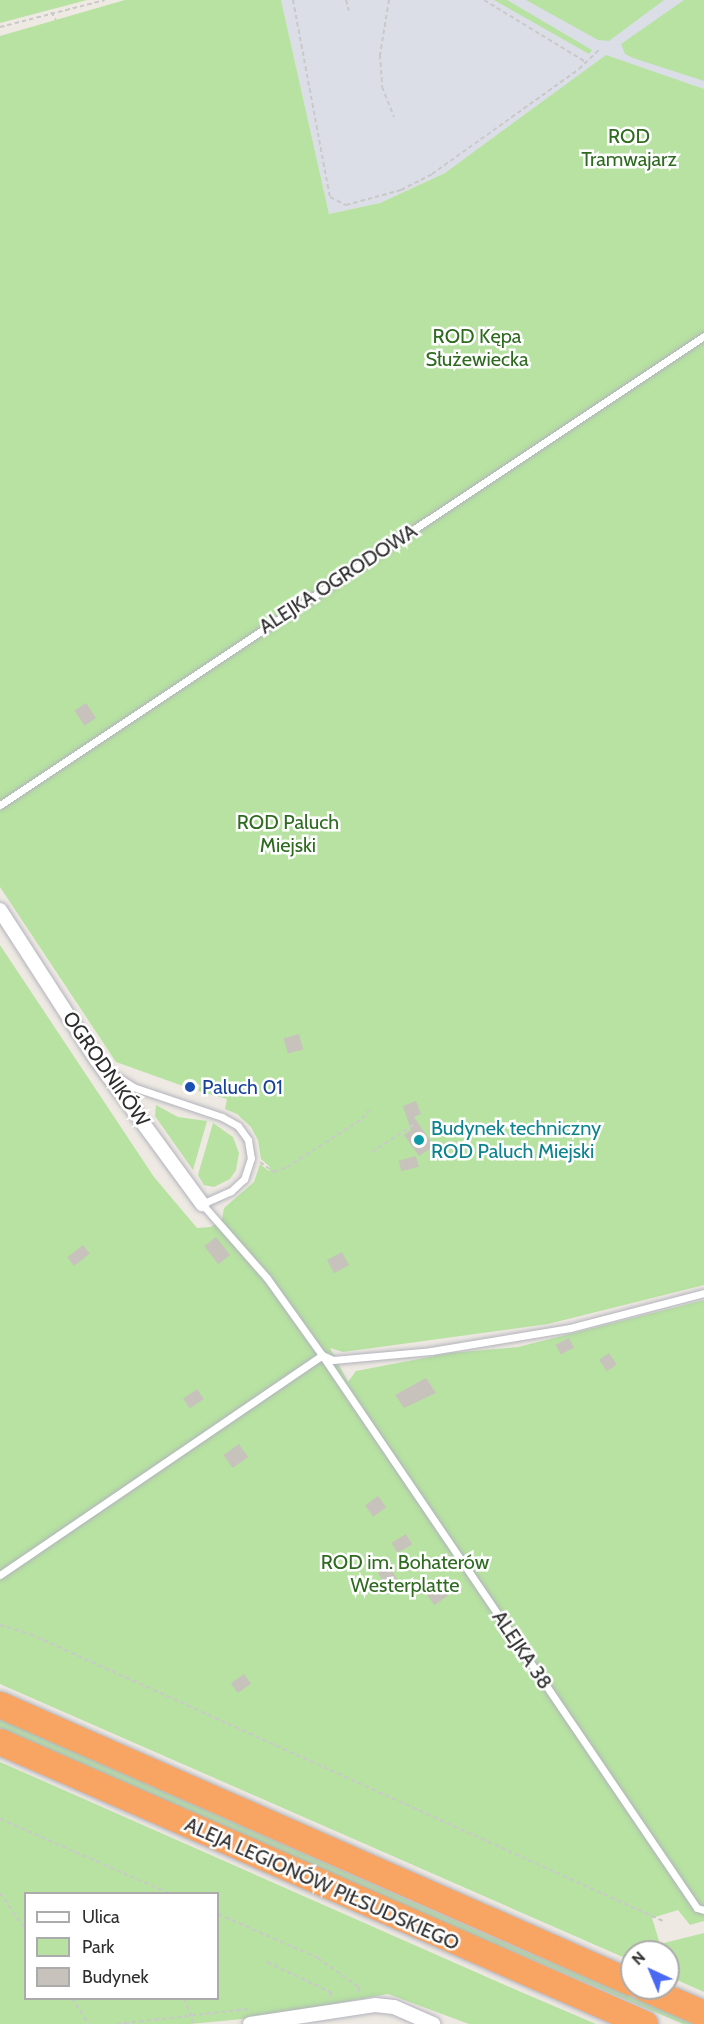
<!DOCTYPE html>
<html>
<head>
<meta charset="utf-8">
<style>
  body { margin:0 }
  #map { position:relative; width:704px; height:2024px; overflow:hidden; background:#eee9e2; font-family:Cabin,sans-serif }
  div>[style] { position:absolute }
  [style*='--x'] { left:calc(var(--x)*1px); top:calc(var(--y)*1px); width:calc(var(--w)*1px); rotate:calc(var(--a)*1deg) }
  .airport>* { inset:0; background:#dcdee7 }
  .green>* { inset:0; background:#b7e2a1 }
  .building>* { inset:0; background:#c7c3bc; transform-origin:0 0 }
  .path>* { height:2px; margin-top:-1px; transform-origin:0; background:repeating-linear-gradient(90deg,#c9c9c9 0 4.5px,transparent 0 7.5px) }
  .roads { filter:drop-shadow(0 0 2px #b2b3bd) drop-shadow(0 0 2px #b2b3bd) }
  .lane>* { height:7px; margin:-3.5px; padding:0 3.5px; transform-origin:3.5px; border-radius:3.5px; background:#fff }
  .street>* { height:14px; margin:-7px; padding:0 7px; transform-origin:7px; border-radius:7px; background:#fff }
  .highway>* { height:26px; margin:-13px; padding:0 13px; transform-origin:13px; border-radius:13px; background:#f8a463 }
  .dots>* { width:16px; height:16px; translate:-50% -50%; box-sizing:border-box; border:3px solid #fff; border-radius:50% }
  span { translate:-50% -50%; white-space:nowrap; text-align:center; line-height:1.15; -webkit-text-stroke:5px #fff; paint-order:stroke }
  .park-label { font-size:20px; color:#2e6a1f }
  .street-label { font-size:20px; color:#2e2e2e }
  .transit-label { font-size:20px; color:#164399 }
  .left { translate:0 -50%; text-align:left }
  .culture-label { font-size:20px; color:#0d838f }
  .legend { position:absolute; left:24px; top:1892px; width:195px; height:108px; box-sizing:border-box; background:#fff; border:2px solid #ababab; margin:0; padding:8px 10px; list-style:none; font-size:18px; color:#2e2e2e }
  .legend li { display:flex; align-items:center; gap:12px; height:30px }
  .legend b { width:30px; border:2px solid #ababab }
  .north { position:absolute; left:620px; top:1940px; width:60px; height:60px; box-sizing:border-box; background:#fff; border:2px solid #ababab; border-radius:50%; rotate:316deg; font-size:16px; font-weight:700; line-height:24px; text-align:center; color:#2e2e2e }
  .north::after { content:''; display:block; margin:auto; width:21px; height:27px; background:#4a69f3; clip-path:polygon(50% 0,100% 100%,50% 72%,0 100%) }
</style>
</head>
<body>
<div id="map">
  <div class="airport">
    <i style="clip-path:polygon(281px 0,704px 0,704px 95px,602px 61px,445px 173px,380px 203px,329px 214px)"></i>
  </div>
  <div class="green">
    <i style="clip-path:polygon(0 0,87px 0,0 23px)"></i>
    <i style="clip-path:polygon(125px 0,281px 0,329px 214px,380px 203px,445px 173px,606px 55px,704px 89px,704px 1285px,548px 1324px,343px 1352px,330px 1348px,348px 1382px,356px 1371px,450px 1353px,518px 1347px,704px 1300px,704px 1921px,690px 1925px,678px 1910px,652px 1918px,660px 1944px,704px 1933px,704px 1992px,668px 1976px,668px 1952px,632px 1952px,632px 1961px,0 1684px,0 945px,154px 1177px,197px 1228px,211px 1227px,222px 1219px,224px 1208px,254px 1182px,260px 1164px,269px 1171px,270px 1167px,261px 1159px,258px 1140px,251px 1127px,237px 1114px,225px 1109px,227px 1099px,198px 1091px,200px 1085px,185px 1080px,183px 1086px,116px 1062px,0 887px,0 36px)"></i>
    <i style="clip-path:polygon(494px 0,507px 0,592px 50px,589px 54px)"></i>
    <i style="clip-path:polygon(526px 0,664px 0,609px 41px,598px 40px)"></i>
    <i style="clip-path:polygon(684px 0,704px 0,704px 81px,633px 58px,625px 54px,621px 44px)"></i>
    <i style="clip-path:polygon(156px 1105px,178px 1117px,207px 1121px,193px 1170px,155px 1116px)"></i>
    <i style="clip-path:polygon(213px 1123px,233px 1137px,239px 1153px,236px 1170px,230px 1179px,214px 1187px,204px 1185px,198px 1175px)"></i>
    <i style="clip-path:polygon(0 1719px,487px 1935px,696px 2024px,683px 2024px,375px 1893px,0 1728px)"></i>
    <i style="clip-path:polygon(evenodd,0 1762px,521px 1992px,596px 2024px,469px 2024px,388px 1994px,263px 2017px,190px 2024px,0 2024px,0 1762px,26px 1894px,218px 1894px,218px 1998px,26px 1998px,26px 1894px)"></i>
  </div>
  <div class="building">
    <i style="left:86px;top:703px;width:18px;height:14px;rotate:56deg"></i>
    <i style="left:299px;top:1034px;width:16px;height:16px;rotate:75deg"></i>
    <i style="clip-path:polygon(416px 1101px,421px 1114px,414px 1117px,434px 1146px,419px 1156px,404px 1135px,411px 1130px,403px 1106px)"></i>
    <i style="left:416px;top:1156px;width:11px;height:18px;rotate:75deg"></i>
    <i style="left:216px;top:1237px;width:23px;height:15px;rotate:52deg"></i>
    <i style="left:83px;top:1245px;width:11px;height:20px;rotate:52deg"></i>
    <i style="left:342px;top:1252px;width:15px;height:17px;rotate:62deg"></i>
    <i style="left:569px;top:1338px;width:11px;height:15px;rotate:63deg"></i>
    <i style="left:609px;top:1353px;width:14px;height:12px;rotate:56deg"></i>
    <i style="clip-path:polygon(426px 1378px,436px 1393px,404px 1408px,395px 1395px)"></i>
    <i style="left:197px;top:1389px;width:12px;height:17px;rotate:55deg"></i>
    <i style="left:239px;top:1444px;width:16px;height:19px;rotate:55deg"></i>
    <i style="left:378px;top:1496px;width:14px;height:16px;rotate:54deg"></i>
    <i style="left:406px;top:1534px;width:12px;height:17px;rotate:59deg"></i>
    <i style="left:389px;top:1566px;width:15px;height:13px;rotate:58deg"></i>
    <i style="left:444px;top:1581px;width:14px;height:22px;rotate:54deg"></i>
    <i style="left:244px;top:1674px;width:12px;height:16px;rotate:55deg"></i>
  </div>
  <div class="path">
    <i style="--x:293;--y:0;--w:200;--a:79.4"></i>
    <i style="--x:330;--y:197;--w:18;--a:27"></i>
    <i style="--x:346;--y:205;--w:57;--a:-15.3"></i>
    <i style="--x:401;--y:190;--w:35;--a:-27"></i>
    <i style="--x:432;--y:174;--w:181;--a:-35.5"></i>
    <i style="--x:579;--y:69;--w:30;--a:-44"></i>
    <i style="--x:346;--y:0;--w:11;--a:75"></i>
    <i style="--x:389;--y:0;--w:56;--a:99.3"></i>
    <i style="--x:380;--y:55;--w:32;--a:86"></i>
    <i style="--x:382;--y:87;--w:32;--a:68"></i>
    <i style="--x:484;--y:0;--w:119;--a:31.3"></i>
    <i style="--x:51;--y:12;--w:9;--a:58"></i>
    <i style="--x:0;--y:27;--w:108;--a:-14.4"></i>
    <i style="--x:372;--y:1152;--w:51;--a:-33.1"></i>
    <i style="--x:260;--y:1162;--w:17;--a:36"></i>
    <i style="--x:274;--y:1172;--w:14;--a:-21"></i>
    <i style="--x:287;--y:1167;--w:89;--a:-32.6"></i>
    <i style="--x:362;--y:1119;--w:11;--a:-52"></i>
    <i style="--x:0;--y:1625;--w:31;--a:17"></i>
    <i style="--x:30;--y:1634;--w:695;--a:24.39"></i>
    <i style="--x:0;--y:1819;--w:187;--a:23.7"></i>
    <i style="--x:0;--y:1893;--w:45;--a:54.9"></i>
    <i style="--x:218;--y:1914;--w:109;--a:23.7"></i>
    <i style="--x:318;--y:1958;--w:50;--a:35.3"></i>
    <i style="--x:359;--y:1987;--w:5;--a:90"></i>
    <i style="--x:267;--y:1962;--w:72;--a:25.5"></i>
    <i style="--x:332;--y:1993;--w:4;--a:124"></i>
    <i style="--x:72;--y:1998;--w:31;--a:57"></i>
    <i style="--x:184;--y:1998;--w:28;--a:69"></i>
    <i style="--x:117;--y:2024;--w:132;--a:-6.5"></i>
  </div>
  <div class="roads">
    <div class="lane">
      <i style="--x:0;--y:805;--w:846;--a:-33.67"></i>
      <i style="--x:111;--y:1073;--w:26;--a:32"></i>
      <i style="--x:133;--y:1087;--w:94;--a:18.6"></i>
      <i style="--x:222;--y:1117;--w:18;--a:29"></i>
      <i style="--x:238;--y:1126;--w:17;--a:54"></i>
      <i style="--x:248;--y:1140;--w:18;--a:81"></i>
      <i style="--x:251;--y:1158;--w:22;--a:108"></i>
      <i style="--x:244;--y:1179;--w:18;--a:137"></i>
      <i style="--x:231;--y:1191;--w:32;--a:156"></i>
      <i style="--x:202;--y:1204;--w:98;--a:48.7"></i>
      <i style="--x:267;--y:1278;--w:95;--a:54.5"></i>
      <i style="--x:322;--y:1355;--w:12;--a:24"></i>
      <i style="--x:333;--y:1360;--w:98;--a:-5.2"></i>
      <i style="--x:431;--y:1351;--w:141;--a:-9.4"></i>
      <i style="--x:570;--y:1328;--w:138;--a:-14.6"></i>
      <i style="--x:0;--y:1575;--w:390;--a:-34.3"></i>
      <i style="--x:322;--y:1355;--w:668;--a:55.86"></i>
      <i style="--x:697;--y:1908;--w:7;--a:16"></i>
    </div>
    <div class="street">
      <i style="--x:0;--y:910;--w:177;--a:57.2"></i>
      <i style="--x:96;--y:1059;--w:180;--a:53.8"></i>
      <i style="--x:250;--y:2024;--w:126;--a:-8.6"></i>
      <i style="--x:375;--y:2005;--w:19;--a:6"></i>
      <i style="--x:394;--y:2007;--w:43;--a:23.6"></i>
    </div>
    <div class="highway">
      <i style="--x:0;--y:1705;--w:690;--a:23.74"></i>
      <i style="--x:0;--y:1742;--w:704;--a:23.62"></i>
      <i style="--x:644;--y:1988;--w:65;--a:23.4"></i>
    </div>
  </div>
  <div class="dots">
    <i style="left:190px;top:1087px;background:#1a4fb4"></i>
    <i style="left:419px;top:1140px;background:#0f9aa8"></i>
  </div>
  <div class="park-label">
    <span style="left:629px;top:148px">ROD<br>Tramwajarz</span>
    <span style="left:477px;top:348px">ROD Kępa<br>Służewiecka</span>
    <span style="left:288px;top:834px">ROD Paluch<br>Miejski</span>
    <span style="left:405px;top:1574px">ROD im. Bohaterów<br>Westerplatte</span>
  </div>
  <div class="street-label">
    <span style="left:338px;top:579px;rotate:-33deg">ALEJKA OGRODOWA</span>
    <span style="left:106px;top:1069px;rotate:55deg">OGRODNIKÓW</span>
    <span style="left:522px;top:1650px;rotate:56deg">ALEJKA 38</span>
    <span style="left:322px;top:1884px;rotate:24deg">ALEJA LEGIONÓW PIŁSUDSKIEGO</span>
  </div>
  <div class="transit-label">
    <span class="left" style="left:202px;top:1087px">Paluch 01</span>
  </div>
  <div class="culture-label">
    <span class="left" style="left:431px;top:1140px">Budynek techniczny<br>ROD Paluch Miejski</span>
  </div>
  <ul class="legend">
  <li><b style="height:8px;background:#fff"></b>Ulica</li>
  <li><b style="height:16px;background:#b7e2a1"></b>Park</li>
  <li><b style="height:16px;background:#c7c3bc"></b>Budynek</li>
  </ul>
  <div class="north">N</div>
</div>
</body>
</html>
